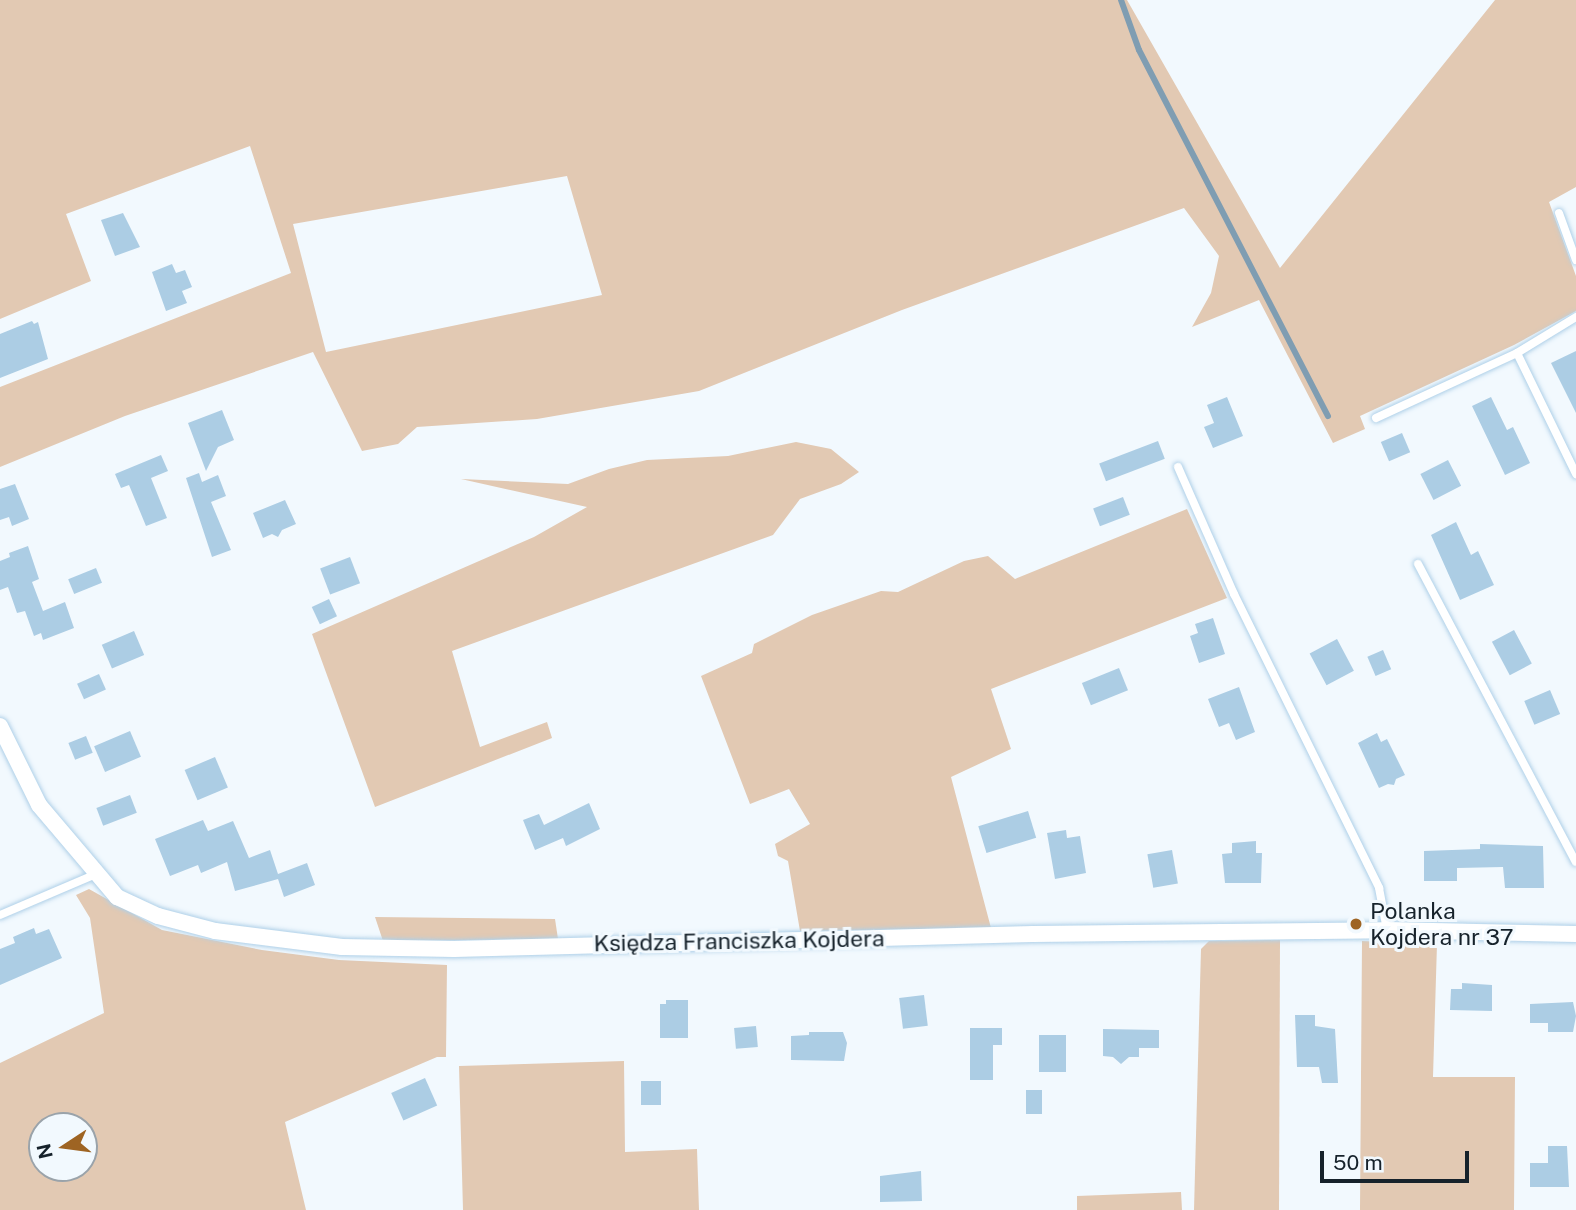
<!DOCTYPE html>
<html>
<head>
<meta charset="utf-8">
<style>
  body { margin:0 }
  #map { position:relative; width:1576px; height:1210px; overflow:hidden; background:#f2f9fe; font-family:"Public Sans",sans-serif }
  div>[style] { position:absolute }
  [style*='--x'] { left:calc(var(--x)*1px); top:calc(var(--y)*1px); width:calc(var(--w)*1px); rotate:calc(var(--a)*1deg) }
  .green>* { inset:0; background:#e2c9b3 }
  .stream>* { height:6px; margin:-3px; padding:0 3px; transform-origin:3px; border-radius:3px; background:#7f9db2 }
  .building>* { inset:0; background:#accde4; transform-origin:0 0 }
  .roads { filter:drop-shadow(0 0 2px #afd0e8) drop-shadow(0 0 2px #afd0e8) }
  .service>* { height:8px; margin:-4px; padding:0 4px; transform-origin:4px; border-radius:4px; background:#fff }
  .minor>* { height:16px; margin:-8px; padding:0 8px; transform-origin:8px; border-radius:8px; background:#fff }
  .dots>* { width:19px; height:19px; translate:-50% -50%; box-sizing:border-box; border:4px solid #f2f9fe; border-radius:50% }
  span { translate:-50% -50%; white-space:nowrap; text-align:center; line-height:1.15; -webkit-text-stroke:6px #f2f9fe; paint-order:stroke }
  .poi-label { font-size:23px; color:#16222b }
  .left { translate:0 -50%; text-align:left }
  .street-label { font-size:23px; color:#16222b }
  .north { position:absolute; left:28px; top:1112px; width:70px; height:70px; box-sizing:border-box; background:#f2f9fe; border:2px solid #9aa3aa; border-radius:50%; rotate:257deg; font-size:19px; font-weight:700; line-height:28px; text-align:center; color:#16222b }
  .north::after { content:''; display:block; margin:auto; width:24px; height:32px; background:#9e6423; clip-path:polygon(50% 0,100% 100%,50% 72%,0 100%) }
  .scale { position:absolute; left:1320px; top:1151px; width:149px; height:32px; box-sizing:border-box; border:4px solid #16222b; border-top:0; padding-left:9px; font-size:21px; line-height:24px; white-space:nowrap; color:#16222b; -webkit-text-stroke:5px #f2f9fe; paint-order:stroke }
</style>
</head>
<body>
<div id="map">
  <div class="green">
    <i style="clip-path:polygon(evenodd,0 0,1127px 0,1280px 268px,1495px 0,1576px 0,1576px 187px,1549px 202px,1576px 276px,1576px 311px,1514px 345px,1360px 416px,1365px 429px,1333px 443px,1259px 300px,1192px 327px,1211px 293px,1219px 256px,1184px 208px,902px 310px,699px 391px,537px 419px,417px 427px,398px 444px,362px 451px,313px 352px,125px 416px,0 467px,0 387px,291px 273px,250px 146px,66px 214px,91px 281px,0 319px,0 0,567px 176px,602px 295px,326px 352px,293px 224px,567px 176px)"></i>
    <i style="clip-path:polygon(796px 442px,831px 449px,859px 472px,841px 484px,800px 499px,773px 535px,452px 651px,480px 747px,547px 722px,552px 738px,375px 807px,312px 634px,534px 537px,587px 507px,461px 479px,568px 484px,609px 469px,647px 460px,728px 456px)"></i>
    <i style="clip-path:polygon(1187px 509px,1227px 598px,991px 689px,1011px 749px,951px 777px,991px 928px,800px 931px,788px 861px,778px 856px,775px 844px,810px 824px,789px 789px,750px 804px,701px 676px,752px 653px,754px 644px,812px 615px,881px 591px,898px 592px,964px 561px,988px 556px,1015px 579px)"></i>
    <i style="clip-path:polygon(evenodd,89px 889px,162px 930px,262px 950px,339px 960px,447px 965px,446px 1057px,437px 1057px,285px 1122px,306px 1210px,0 1210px,0 1063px,104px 1013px,90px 918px,76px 895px,89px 889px,42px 1126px,84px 1126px,84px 1168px,42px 1168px,42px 1126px)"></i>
    <i style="clip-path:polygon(375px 917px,555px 919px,558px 939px,383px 941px)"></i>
    <i style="clip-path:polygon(1280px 940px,1279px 1210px,1194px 1210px,1201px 949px,1209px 941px)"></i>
    <i style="clip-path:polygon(1362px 941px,1437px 944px,1433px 1077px,1515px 1077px,1514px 1210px,1360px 1210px)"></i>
    <i style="clip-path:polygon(624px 1061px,625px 1152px,697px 1149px,699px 1210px,463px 1210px,459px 1066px)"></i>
    <i style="clip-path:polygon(1181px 1192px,1182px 1210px,1077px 1210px,1077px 1196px)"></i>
  </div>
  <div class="stream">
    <i style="--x:1121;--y:0;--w:53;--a:70.2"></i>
    <i style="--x:1139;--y:50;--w:412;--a:62.7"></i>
  </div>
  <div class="building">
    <i style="clip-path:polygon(123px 213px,140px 247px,115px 256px,101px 220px)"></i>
    <i style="clip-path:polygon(172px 264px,176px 273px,185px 270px,192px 287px,182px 291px,187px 303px,166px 311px,152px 272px)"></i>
    <i style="clip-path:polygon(32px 321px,34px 324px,38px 322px,48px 359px,0 378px,0 334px)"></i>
    <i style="clip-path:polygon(1576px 351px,1576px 413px,1551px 363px)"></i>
    <i style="clip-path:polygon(1227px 397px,1243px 436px,1213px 448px,1204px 427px,1214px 423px,1207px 405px)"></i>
    <i style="clip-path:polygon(1491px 397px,1507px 430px,1513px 427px,1530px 463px,1505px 475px,1472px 406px)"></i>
    <i style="clip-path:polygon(222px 410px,234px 440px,218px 447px,206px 471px,188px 423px)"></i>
    <i style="left:1402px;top:433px;width:21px;height:23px;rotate:67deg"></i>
    <i style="left:1158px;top:441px;width:19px;height:63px;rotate:69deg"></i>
    <i style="clip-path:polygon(161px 455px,168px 471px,151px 478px,167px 518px,146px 526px,129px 485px,121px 488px,115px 474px)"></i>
    <i style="left:1448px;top:460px;width:29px;height:31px;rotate:63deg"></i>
    <i style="clip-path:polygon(199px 473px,202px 482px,218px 475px,226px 496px,211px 502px,231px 550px,212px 557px,186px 478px)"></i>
    <i style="clip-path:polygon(15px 484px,29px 519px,12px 526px,9px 517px,0 520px,0 489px)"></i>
    <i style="left:1123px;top:497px;width:19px;height:32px;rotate:69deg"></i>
    <i style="clip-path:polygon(285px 500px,296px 524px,282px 530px,278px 537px,272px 534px,263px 538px,253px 513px)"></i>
    <i style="clip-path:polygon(1456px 522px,1471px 555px,1478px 551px,1494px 585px,1460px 600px,1431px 535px)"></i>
    <i style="clip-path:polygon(28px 546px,39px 579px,32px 582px,43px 611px,65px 602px,74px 628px,43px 640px,41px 633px,34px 636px,25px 611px,17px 613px,8px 587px,0 590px,0 561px,10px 557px,9px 553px)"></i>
    <i style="left:350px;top:557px;width:28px;height:32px;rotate:69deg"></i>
    <i style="left:96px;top:568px;width:16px;height:30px;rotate:68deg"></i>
    <i style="left:329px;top:599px;width:19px;height:19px;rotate:65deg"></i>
    <i style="clip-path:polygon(1213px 618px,1225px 654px,1199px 663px,1190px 636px,1198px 633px,1195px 624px)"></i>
    <i style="left:1514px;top:630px;width:38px;height:25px;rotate:62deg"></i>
    <i style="left:134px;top:631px;width:26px;height:35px;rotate:67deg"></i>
    <i style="left:1337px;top:639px;width:36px;height:31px;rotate:62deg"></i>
    <i style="left:1383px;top:650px;width:21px;height:17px;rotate:67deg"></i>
    <i style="left:1119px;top:668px;width:24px;height:40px;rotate:68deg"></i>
    <i style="left:99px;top:674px;width:17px;height:24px;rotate:66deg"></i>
    <i style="clip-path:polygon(1239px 687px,1255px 732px,1236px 740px,1229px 723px,1219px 727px,1208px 699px)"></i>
    <i style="left:1550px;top:690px;width:26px;height:28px;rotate:67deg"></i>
    <i style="left:130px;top:731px;width:28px;height:39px;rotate:67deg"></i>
    <i style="clip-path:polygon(1377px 733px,1381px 742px,1387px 739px,1405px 775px,1396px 779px,1394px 785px,1388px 784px,1379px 788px,1358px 743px)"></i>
    <i style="left:86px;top:736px;width:18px;height:19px;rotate:68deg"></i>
    <i style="left:215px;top:757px;width:33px;height:33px;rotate:67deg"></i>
    <i style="left:130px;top:795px;width:19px;height:36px;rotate:69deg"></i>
    <i style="clip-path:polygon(589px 803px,600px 829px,566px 846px,563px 838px,535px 850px,523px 820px,539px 814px,544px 825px)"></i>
    <i style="left:1028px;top:811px;width:28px;height:52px;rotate:73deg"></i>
    <i style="clip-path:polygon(203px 820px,208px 831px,233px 821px,249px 858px,270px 850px,278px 874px,307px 863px,315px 885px,284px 897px,278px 879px,235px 891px,227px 862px,201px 873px,198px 865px,170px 876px,155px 839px)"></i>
    <i style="clip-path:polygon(1066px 830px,1067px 838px,1080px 836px,1086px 873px,1055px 879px,1047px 833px)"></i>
    <i style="clip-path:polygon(1256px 841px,1256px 853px,1262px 853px,1261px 883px,1225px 883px,1222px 854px,1232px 853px,1232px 843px)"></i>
    <i style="clip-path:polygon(1480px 844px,1543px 846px,1544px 888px,1505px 888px,1503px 867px,1457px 868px,1457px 881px,1424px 881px,1424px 851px,1480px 849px)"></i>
    <i style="left:1172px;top:850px;width:34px;height:25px;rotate:80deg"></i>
    <i style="clip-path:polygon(34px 928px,36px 934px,49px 929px,62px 958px,0 985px,0 949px,15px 943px,13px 937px)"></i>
    <i style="clip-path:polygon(1462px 983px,1492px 985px,1492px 1011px,1450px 1010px,1451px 989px,1462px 989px)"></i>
    <i style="left:924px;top:995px;width:31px;height:25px;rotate:83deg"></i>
    <i style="clip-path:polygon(666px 1000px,688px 1000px,688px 1038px,660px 1038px,660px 1004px,666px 1004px)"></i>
    <i style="clip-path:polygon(1573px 1002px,1576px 1016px,1573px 1032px,1548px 1032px,1548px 1023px,1530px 1023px,1530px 1004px)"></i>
    <i style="clip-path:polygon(1295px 1015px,1315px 1015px,1315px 1026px,1335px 1029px,1338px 1083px,1322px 1083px,1319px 1067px,1297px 1067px)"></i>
    <i style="left:756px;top:1026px;width:21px;height:22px;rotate:85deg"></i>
    <i style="clip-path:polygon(970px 1028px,1002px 1028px,1002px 1045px,993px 1045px,993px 1080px,970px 1080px)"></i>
    <i style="clip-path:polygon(1103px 1029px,1159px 1030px,1159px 1048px,1139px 1048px,1139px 1057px,1129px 1057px,1121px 1064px,1113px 1057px,1103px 1056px)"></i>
    <i style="clip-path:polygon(809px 1032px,843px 1032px,847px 1043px,844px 1061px,791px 1060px,791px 1036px,809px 1035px)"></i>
    <i style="left:1039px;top:1035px;width:27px;height:37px"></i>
    <i style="left:425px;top:1078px;width:30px;height:37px;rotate:66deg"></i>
    <i style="left:641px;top:1081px;width:20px;height:24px"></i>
    <i style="left:1026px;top:1090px;width:16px;height:24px"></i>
    <i style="clip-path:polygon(1548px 1146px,1567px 1146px,1569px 1187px,1530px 1187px,1530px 1163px,1548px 1163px)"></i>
    <i style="clip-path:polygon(921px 1171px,922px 1201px,880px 1202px,880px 1176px)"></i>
  </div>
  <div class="roads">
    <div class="service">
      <i style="--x:1559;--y:213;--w:50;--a:70.1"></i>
      <i style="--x:1517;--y:353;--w:135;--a:64"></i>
      <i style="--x:1376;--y:418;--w:155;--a:-24.7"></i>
      <i style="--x:1517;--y:353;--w:69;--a:-31.4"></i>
      <i style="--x:1178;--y:467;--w:139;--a:66.2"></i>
      <i style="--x:1234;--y:594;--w:328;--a:63.7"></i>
      <i style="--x:1379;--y:888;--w:43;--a:79.2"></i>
      <i style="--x:1418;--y:564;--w:337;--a:62.1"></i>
      <i style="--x:0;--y:915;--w:104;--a:-23.1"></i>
    </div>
    <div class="minor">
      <i style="--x:0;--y:726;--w:88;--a:63.7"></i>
      <i style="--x:39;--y:805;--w:121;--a:49.7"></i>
      <i style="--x:117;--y:897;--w:45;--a:24.9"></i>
      <i style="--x:158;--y:916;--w:59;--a:14.7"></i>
      <i style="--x:215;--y:931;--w:128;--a:7.2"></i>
      <i style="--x:342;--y:947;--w:112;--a:1"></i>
      <i style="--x:454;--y:949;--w:579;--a:-1.48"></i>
      <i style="--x:1033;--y:934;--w:354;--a:-0.6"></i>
      <i style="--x:1387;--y:930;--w:189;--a:1.2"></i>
    </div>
  </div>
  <div class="dots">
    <i style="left:1356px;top:924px;background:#9e6423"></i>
  </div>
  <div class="poi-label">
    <span class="left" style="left:1370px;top:924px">Polanka<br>Kojdera nr 37</span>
  </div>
  <div class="street-label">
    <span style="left:739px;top:941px;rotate:-1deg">Księdza Franciszka Kojdera</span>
  </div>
  <div class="north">N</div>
  <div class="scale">50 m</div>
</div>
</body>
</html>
